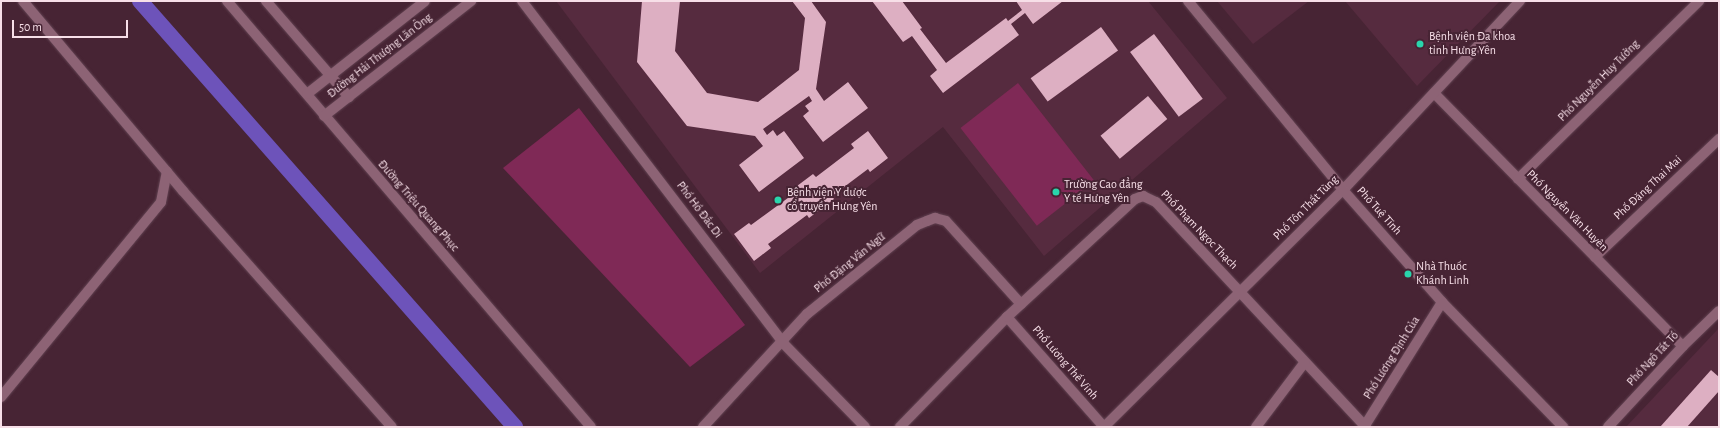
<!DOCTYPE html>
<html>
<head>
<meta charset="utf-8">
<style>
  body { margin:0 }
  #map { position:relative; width:1720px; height:428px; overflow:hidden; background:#472434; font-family:"Alegreya Sans",sans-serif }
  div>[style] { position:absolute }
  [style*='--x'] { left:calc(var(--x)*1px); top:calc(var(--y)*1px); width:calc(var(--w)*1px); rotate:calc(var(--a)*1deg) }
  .built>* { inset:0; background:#562b3f }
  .green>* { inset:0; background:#7f2956; transform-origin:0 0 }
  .canal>* { height:16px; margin:-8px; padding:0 8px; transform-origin:8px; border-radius:8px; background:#6d53ba }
  .building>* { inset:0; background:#ddafc2; transform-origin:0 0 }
  .roads { filter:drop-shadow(0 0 1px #614251) drop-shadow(0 0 1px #614251) }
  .street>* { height:10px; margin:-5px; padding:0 5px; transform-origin:5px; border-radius:5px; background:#8d6375 }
  .secondary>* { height:10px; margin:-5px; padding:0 5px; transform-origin:5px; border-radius:5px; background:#8d6375 }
  .dots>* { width:11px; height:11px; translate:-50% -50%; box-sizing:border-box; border:2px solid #472434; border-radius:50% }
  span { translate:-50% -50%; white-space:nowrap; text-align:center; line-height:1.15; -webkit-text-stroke:4px #472434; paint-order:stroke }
  .poi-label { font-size:12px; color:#f7dfe8 }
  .left { translate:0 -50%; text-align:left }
  .street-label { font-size:12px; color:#f7dfe8 }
  .frame { position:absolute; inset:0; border:2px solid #f7dfe8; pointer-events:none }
  .scale { position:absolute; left:12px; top:20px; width:116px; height:18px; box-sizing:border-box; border:2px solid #f7dfe8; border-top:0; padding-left:5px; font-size:12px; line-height:14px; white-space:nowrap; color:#f7dfe8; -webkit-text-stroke:3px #472434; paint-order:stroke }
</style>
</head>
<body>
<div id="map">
  <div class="built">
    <i style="clip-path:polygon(556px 1px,1148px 1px,1227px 98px,1044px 256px,943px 127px,760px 273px)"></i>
    <i style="clip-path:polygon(1217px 1px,1309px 1px,1253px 44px)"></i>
    <i style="clip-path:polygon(1345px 1px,1500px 1px,1417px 86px)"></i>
    <i style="clip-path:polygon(1719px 328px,1719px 427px,1626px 427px)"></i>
  </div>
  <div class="green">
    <i style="left:1018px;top:83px;width:124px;height:73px;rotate:52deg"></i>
    <i style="clip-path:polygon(579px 108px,745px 325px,690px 367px,503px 168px)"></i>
  </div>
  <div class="canal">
    <i style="--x:140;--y:1;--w:568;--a:48.64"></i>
  </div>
  <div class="building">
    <i style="clip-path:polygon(642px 1px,680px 1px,675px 51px,707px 93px,758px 102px,799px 70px,805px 18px,792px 1px,811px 1px,826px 22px,816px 89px,824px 101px,848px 82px,868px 108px,823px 142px,803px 116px,809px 111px,805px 106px,812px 101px,809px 96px,763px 129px,767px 135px,773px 130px,777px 136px,784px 131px,804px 158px,759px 192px,739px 165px,763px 146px,755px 136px,687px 126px,637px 62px)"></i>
    <i style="clip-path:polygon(872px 1px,902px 1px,922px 28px,920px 29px,946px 63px,1006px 18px,1008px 21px,1022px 10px,1016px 1px,1063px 1px,1033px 24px,1025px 13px,1011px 24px,1019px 35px,943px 93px,930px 76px,937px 70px,912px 36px,903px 42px)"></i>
    <i style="left:1101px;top:27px;width:29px;height:87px;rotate:54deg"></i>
    <i style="left:1154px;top:34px;width:81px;height:30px;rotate:53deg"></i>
    <i style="left:1148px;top:96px;width:30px;height:62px;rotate:50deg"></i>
    <i style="clip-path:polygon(868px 131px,888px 158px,870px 172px,868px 169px,832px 196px,834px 199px,809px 218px,807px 215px,768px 244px,771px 248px,754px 261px,734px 234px,749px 223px,751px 225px,792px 195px,789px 192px,813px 174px,816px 177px,854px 148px,851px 144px)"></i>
    <i style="clip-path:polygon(1711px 370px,1719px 377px,1719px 391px,1687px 427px,1660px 427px)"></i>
  </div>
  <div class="roads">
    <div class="street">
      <i style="--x:23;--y:1;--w:248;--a:49.9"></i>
      <i style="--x:183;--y:191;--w:315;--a:48.5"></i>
      <i style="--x:522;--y:1;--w:432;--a:52.6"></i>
      <i style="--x:784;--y:344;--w:116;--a:45.7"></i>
      <i style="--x:1434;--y:93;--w:355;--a:45.5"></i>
      <i style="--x:1518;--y:179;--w:254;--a:-44.5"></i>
      <i style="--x:1595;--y:257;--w:171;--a:-43.6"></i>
      <i style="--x:1007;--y:317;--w:147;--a:48.6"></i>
      <i style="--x:1;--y:397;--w:252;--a:-50.6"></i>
      <i style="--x:161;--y:202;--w:31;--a:-79"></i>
      <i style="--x:703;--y:427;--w:154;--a:-47.4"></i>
      <i style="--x:807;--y:314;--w:141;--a:-39"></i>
      <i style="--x:917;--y:225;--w:11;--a:-22"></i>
      <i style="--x:927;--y:221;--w:9;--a:-21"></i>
      <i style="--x:935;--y:218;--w:11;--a:15"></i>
      <i style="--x:946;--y:221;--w:112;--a:47.9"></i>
      <i style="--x:900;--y:427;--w:153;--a:-45.8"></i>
      <i style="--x:1007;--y:317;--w:174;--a:-42.7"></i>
      <i style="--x:1135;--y:199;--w:9;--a:-21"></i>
      <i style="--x:1143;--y:196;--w:14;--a:25"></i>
      <i style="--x:1156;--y:202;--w:308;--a:47"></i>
      <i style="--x:1104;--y:427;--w:337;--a:-44.8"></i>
      <i style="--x:1343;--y:190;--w:259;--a:-46.9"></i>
      <i style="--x:1256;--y:427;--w:81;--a:-53"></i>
      <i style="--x:1364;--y:427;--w:147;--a:-58"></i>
      <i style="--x:1608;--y:427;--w:110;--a:-47.2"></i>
      <i style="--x:1683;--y:346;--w:50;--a:-44.2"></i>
    </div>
    <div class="secondary">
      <i style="--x:227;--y:1;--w:560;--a:49.49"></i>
      <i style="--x:266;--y:1;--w:127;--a:49.2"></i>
      <i style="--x:1188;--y:1;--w:244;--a:50.6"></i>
      <i style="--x:1343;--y:190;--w:149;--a:48.5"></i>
      <i style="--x:1442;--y:302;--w:174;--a:45.9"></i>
      <i style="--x:307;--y:94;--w:150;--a:-38.2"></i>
      <i style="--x:324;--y:116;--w:187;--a:-38"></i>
    </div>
  </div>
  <div class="dots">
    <i style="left:1420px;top:44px;background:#29d5ac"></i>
    <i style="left:1056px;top:192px;background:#29d5ac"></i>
    <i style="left:778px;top:200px;background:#29d5ac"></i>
    <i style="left:1408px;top:274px;background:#29d5ac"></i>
  </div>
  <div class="poi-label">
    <span class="left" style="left:1429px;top:44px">Bệnh viện Đa khoa<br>tỉnh Hưng Yên</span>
    <span class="left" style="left:1064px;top:192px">Trường Cao đẳng<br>Y tế Hưng Yên</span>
    <span class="left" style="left:787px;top:200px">Bệnh viện Y dược<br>cổ truyền Hưng Yên</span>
    <span class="left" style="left:1416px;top:274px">Nhà Thuốc<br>Khánh Linh</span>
  </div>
  <div class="street-label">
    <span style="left:380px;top:56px;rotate:-38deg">Đường Hải Thượng Lãn Ông</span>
    <span style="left:1599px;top:81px;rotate:-45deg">Phố Nguyễn Huy Tưởng</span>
    <span style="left:1648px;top:188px;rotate:-43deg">Phố Đặng Thai Mai</span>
    <span style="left:418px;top:206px;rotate:49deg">Đường Triệu Quang Phục</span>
    <span style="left:1306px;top:208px;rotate:-45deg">Phố Tôn Thất Tùng</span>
    <span style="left:699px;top:210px;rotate:53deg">Phố Hồ Đắc Di</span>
    <span style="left:1379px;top:211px;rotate:48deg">Phố Tuệ Tĩnh</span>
    <span style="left:1567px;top:211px;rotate:45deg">Phố Nguyễn Văn Huyên</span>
    <span style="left:1199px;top:230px;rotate:46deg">Phố Phạm Ngọc Thạch</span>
    <span style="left:850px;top:263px;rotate:-39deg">Phố Đặng Văn Ngữ</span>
    <span style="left:1392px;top:358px;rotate:-58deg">Phố Lương Định Của</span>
    <span style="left:1653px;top:359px;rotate:-47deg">Phố Ngô Tất Tố</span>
    <span style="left:1065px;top:363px;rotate:49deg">Phố Lương Thế Vinh</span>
  </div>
  <div class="frame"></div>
  <div class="scale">50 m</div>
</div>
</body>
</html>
